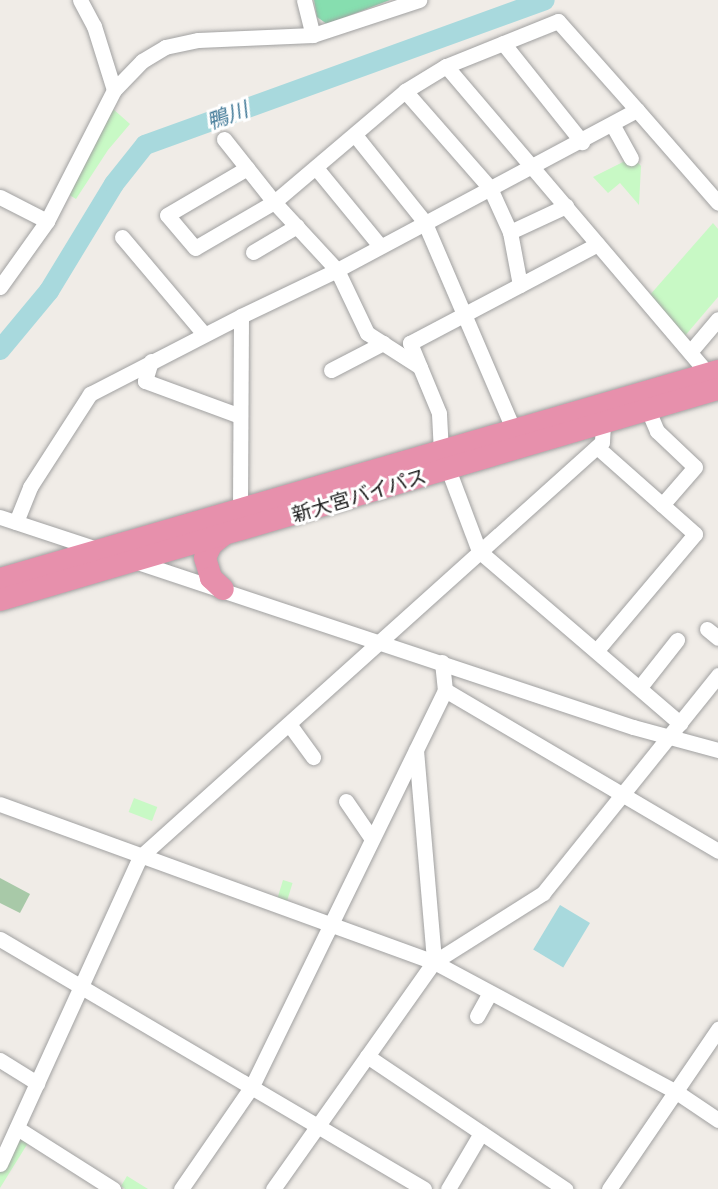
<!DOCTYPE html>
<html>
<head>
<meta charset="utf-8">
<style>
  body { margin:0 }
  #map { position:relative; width:718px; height:1189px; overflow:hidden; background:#f0ece7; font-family:"Asap Condensed","Noto Sans JP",sans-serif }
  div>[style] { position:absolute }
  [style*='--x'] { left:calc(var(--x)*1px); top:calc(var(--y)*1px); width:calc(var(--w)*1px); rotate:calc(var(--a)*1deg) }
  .cemetery>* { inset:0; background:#a8c9a8 }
  .park>* { inset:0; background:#c8f9c5; transform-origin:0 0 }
  .pitch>* { inset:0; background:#86deaf }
  .water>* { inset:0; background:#a8d9dd; transform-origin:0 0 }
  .river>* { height:20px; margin:-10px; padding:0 10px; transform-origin:10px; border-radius:10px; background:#a8d9dd }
  .roads { filter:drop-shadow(0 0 2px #a1a1a1) drop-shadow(0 0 2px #a1a1a1) }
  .minor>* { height:15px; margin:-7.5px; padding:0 7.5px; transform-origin:7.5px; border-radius:7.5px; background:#fff }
  .highway>* { height:22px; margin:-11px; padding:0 11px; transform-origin:11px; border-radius:11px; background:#e790ac }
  span { translate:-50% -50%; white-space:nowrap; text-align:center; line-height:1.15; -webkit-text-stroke:6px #fff; paint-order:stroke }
  .street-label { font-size:20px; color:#202020 }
  .water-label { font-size:21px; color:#437a98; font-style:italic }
</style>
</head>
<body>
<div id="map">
  <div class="cemetery">
    <i style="clip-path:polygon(0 878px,30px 894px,20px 913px,0 903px)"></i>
  </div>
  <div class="park">
    <i style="clip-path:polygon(112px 108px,130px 124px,108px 150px,76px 199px,66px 193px)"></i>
    <i style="clip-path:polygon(633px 157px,641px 166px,639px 205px,620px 183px,608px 193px,593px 177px)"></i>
    <i style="clip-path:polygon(713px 223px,718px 229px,718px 297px,684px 337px,649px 296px)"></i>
    <i style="left:134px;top:798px;width:25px;height:15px;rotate:21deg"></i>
    <i style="left:283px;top:880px;width:10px;height:20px;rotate:17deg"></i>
    <i style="clip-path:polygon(21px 1139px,28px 1143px,0 1188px,0 1171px,14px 1141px)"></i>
    <i style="clip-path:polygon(127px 1176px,148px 1189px,125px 1189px,121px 1186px)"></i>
  </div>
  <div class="pitch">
    <i style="clip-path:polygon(314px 0,390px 0,327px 24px,317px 17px)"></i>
  </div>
  <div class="water">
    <i style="left:560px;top:905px;width:35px;height:52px;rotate:31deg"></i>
  </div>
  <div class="river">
    <i style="--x:0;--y:350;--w:77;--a:-50.3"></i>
    <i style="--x:49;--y:291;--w:125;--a:-58.7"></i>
    <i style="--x:114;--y:184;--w:50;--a:-51.5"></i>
    <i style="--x:145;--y:145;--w:425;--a:-19.9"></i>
  </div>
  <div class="roads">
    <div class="minor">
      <i style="--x:80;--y:0;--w:30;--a:62"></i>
      <i style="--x:94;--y:26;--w:67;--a:72.6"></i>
      <i style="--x:304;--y:0;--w:36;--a:76"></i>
      <i style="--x:503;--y:43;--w:127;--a:51.4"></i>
      <i style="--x:446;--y:66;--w:404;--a:49.6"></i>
      <i style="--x:405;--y:91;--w:129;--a:48.8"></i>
      <i style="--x:490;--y:188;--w:48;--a:65.6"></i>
      <i style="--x:510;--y:232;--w:54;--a:79.3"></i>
      <i style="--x:637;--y:110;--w:123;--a:48.9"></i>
      <i style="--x:612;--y:124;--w:39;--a:61"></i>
      <i style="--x:355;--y:135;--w:110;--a:51.3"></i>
      <i style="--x:424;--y:221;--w:228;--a:66.8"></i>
      <i style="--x:224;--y:139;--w:80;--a:51.6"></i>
      <i style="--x:274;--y:202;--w:93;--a:47.2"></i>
      <i style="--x:337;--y:270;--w:70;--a:64.5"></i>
      <i style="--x:367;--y:333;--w:63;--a:32.7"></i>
      <i style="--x:317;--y:169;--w:99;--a:50.7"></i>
      <i style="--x:0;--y:197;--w:53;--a:27.1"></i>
      <i style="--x:510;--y:232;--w:62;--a:-24.9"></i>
      <i style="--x:122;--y:237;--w:127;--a:49.8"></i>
      <i style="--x:253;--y:252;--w:51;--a:-30.6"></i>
      <i style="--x:0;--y:287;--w:81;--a:-54.5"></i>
      <i style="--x:47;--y:221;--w:147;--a:-62.9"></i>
      <i style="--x:114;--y:90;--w:40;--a:-46"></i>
      <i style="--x:142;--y:61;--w:27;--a:-31"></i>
      <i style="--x:165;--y:47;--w:34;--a:-12"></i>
      <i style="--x:198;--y:40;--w:115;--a:-2.5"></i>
      <i style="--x:313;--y:35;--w:112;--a:-18.3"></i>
      <i style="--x:241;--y:316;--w:106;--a:-25.6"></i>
      <i style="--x:337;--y:270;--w:340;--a:-28.1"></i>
      <i style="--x:637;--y:110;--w:119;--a:-131.6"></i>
      <i style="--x:558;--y:21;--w:121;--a:158.1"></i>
      <i style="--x:446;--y:66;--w:48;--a:148.6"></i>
      <i style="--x:405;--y:91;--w:172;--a:139.7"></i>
      <i style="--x:274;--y:202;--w:91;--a:149.8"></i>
      <i style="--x:195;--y:248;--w:43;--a:-130.3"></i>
      <i style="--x:167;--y:215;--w:93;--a:-30.4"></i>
      <i style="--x:690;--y:352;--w:43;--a:-49.7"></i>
      <i style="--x:151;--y:361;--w:21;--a:107"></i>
      <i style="--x:145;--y:381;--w:101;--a:20.2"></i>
      <i style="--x:331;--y:370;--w:59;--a:-27.4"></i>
      <i style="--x:648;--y:410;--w:23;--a:67"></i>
      <i style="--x:657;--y:431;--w:52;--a:43.5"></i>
      <i style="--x:695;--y:467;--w:50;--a:131"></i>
      <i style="--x:597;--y:447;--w:131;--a:41.6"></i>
      <i style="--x:695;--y:534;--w:152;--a:130.2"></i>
      <i style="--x:441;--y:452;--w:39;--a:-93"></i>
      <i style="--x:439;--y:413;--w:76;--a:-112.5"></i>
      <i style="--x:410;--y:343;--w:212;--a:-27.8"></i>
      <i style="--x:448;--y:469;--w:88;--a:69.3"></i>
      <i style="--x:479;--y:551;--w:265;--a:40.6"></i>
      <i style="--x:0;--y:517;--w:105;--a:18.3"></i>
      <i style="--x:16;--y:522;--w:38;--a:-68"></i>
      <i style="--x:30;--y:487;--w:111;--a:-57.2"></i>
      <i style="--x:90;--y:394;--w:170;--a:-27.3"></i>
      <i style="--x:241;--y:316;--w:193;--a:90.3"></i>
      <i style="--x:137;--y:562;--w:523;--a:18.4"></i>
      <i style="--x:633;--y:727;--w:88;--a:15.1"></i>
      <i style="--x:707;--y:629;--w:14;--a:39"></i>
      <i style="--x:442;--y:662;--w:28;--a:84"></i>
      <i style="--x:445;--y:690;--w:317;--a:30.5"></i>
      <i style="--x:640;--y:687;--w:60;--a:-51.8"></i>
      <i style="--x:289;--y:724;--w:41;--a:54"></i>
      <i style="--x:416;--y:750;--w:213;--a:85.1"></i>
      <i style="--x:346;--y:801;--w:46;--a:55.6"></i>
      <i style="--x:0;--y:804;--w:462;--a:20"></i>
      <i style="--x:434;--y:962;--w:273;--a:28.2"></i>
      <i style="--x:675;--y:1091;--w:52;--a:34"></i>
      <i style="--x:0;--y:939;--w:492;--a:30.5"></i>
      <i style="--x:477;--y:1016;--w:26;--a:-61"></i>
      <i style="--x:367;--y:1056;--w:239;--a:33.9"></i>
      <i style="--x:0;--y:1060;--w:44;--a:31.9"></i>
      <i style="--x:17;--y:1128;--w:114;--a:32.4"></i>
      <i style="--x:0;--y:1164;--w:337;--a:-65.5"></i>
      <i style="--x:140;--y:857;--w:621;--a:-41.93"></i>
      <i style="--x:602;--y:442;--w:18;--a:-87"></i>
      <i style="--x:181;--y:1189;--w:125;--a:-55.4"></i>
      <i style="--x:252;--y:1086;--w:441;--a:-64"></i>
      <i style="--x:273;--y:1189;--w:278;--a:-54.7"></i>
      <i style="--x:434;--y:962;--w:129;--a:-32.3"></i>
      <i style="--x:543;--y:893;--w:280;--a:-51.2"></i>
      <i style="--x:448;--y:1189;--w:65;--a:-59.5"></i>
      <i style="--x:609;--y:1189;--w:194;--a:-55.7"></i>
    </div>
    <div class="highway">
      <i style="--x:222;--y:536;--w:14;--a:141"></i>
      <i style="--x:211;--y:545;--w:14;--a:115"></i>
      <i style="--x:205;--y:558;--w:21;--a:73"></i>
      <i style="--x:211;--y:578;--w:16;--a:43"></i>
      <i style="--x:0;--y:579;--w:748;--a:-16.16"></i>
      <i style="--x:0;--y:600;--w:748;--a:-16.38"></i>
    </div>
  </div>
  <div class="street-label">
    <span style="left:359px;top:495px;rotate:-17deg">新大宮バイパス</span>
  </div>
  <div class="water-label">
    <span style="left:227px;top:115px;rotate:-20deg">鴨川</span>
  </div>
</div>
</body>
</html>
